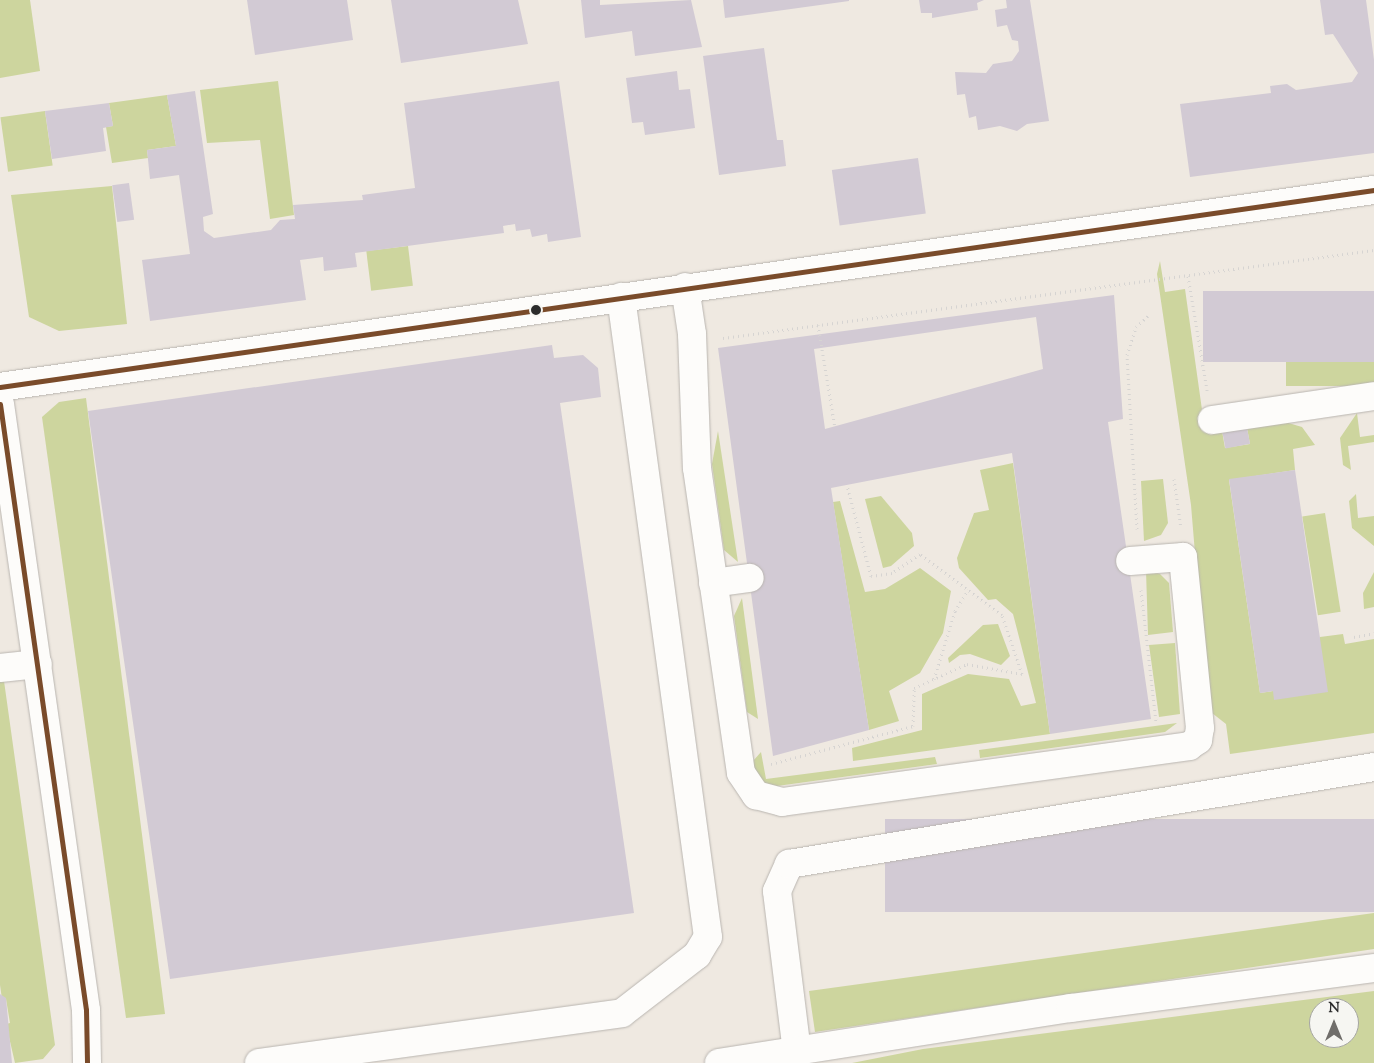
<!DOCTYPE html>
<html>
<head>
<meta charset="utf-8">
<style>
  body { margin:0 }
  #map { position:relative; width:1374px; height:1063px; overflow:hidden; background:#efe9e1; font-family:"Sorts Mill Goudy",serif }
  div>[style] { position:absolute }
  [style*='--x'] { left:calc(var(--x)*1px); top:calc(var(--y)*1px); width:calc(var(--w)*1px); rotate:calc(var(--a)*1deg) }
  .green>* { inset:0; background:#cdd59e; transform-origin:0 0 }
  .building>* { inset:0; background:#d2cad4; transform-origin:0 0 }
  .path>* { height:3px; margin-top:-1.5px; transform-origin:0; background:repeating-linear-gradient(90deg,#d6d4d2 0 1px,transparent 0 5px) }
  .roads { filter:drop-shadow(0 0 1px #b9b5b0) drop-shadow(0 0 1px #b9b5b0) }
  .minor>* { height:28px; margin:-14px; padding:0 14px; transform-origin:14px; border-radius:14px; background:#fdfcfa }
  .bus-1>* { height:5px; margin:-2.5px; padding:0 2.5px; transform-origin:2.5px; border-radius:2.5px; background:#7a4b2a }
  .dots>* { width:14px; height:14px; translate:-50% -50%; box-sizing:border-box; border:2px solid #f6f6f2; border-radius:50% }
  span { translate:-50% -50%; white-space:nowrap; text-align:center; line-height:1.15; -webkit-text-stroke:4px #f6f6f2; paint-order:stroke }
  .north { position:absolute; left:1309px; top:998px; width:50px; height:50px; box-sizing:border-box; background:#f6f6f2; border:1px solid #a5a5a2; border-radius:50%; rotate:0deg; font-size:14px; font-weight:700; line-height:20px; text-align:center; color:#2b2b2b }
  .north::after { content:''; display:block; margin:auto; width:18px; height:22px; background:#706e6b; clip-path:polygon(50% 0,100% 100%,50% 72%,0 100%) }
</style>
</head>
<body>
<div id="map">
  <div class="green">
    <i style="clip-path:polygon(0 0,30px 0,40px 71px,0 78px)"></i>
    <i style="clip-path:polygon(278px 81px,294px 215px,270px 219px,260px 140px,207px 143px,200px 90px)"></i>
    <i style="clip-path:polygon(167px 95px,176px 146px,147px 150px,148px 158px,112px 163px,106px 127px,113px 126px,109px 103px)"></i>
    <i style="left:45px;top:111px;width:55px;height:45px;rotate:82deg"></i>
    <i style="clip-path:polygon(112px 186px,127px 324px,59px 331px,29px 317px,11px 195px)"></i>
    <i style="left:408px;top:246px;width:40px;height:42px;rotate:83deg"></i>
    <i style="clip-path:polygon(1160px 261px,1165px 292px,1185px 289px,1204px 424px,1222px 431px,1225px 448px,1250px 444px,1247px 428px,1285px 422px,1302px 427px,1315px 445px,1293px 449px,1295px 470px,1229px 480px,1260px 693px,1273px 691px,1320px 637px,1343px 634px,1345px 644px,1374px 639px,1374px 733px,1230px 754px,1226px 724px,1212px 713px,1207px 698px,1191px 505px,1157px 274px)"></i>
    <i style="left:1374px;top:362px;width:24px;height:88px;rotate:90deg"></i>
    <i style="clip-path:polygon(86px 398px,165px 1014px,126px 1018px,42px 417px,59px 402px)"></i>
    <i style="clip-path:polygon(1357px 413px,1360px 437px,1374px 435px,1374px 442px,1348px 446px,1351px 470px,1343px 465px,1340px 438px)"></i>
    <i style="clip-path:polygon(718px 431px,738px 562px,724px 550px,712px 464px)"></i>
    <i style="clip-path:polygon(1013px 463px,1050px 734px,853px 761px,852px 748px,922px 730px,922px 694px,968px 674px,1009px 679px,1021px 706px,1036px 703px,1013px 614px,996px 599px,988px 600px,959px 568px,957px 558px,974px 513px,989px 510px,980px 470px)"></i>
    <i style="clip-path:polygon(1163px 479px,1168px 523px,1161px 535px,1144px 541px,1141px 481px)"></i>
    <i style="clip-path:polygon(1356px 494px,1358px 518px,1374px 516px,1374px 546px,1352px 528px,1349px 501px)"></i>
    <i style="clip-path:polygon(881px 496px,912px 533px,914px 546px,891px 566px,883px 568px,865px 499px)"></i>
    <i style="clip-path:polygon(840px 501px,865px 592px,885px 589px,920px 568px,951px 591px,943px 633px,920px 673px,889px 691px,899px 721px,869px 730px,833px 502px)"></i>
    <i style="left:1325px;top:513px;width:100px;height:23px;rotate:81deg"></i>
    <i style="clip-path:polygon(1146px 570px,1160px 574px,1169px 583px,1173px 632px,1148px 635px)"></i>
    <i style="clip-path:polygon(1374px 572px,1374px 607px,1364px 609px,1363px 593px)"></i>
    <i style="clip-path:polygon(742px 598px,758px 719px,747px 712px,734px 616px)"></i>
    <i style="clip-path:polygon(998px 624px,1010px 656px,1001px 665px,970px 654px,960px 655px,949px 663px,948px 658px,983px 625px)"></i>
    <i style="clip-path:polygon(1175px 643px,1180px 714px,1159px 717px,1149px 645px)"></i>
    <i style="clip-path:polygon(0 681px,4px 681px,55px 1045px,43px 1059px,15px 1063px,6px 1024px,10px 1023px,6px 999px,2px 999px,0 985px)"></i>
    <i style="clip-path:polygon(1177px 723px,1165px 732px,980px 758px,979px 750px)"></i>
    <i style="clip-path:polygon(761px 752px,766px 779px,935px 757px,937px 764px,777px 786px,764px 783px,754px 770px,753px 761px)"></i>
    <i style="clip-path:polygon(1374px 913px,1374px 949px,815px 1032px,809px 991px)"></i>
    <i style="clip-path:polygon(evenodd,1374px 991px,1374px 1063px,852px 1063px,923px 1049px,1374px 991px,1319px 1008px,1349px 1008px,1349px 1038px,1319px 1038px,1319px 1008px)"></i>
  </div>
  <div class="building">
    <i style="clip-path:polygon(247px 0,347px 0,353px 40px,255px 55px)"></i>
    <i style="clip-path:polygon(391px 0,518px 0,528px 44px,401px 63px)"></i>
    <i style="clip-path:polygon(581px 0,600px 0,600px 5px,691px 0,702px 47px,635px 56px,632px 31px,585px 38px)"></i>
    <i style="clip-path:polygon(723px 0,849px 0,849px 1px,725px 18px)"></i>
    <i style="clip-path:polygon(919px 0,984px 0,977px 3px,978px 10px,932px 18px,932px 13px,921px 13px)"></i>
    <i style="clip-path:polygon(1006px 0,1030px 0,1049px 121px,1027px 124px,1017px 131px,1000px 126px,978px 130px,976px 116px,969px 118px,965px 94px,957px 95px,955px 72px,986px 73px,993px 64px,1012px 61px,1019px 51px,1018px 41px,1012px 40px,1007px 25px,997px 27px,995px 10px,1007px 8px)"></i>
    <i style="clip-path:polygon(1320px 0,1366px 0,1374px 60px,1374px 153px,1190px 177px,1180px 104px,1271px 93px,1270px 86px,1287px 84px,1296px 90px,1352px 82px,1358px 73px,1333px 34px,1325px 35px)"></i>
    <i style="clip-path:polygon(764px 48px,777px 140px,783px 140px,786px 166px,719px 175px,703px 56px)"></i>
    <i style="clip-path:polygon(677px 71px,679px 90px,690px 89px,695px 128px,645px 135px,643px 122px,632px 123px,626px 78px)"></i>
    <i style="clip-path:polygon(559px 81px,581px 237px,548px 242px,547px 234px,532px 237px,530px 229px,516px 231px,515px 224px,503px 226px,504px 233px,355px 253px,357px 267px,324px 271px,323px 257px,300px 260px,306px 300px,150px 321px,142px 260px,190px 254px,179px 175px,150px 179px,147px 150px,176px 146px,167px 95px,195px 91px,213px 214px,203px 217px,204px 231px,214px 238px,271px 230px,280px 220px,295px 219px,293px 205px,363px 200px,362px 195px,415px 188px,404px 103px)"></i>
    <i style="clip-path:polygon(109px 103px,113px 126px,103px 128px,106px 151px,52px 159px,45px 111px)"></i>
    <i style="left:918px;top:158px;width:56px;height:87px;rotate:82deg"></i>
    <i style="left:129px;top:183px;width:37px;height:17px;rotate:82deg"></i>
    <i style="left:1374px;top:291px;width:71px;height:171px;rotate:90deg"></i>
    <i style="clip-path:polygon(evenodd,1114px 295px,1123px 419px,1108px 422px,1151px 719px,1050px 734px,1012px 453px,831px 488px,869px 730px,773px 756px,718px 348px,1114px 295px,1036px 317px,1043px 369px,825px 429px,814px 349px,1036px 317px)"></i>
    <i style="clip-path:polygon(552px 345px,554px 358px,583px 355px,598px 368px,601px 397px,560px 403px,634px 913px,170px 979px,88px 411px)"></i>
    <i style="left:1247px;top:428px;width:16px;height:25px;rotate:79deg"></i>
    <i style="clip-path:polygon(1295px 470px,1328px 692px,1274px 700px,1273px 691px,1260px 693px,1229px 479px)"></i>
    <i style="left:1374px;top:819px;width:93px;height:489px;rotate:90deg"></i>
    <i style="clip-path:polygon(0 994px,6px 998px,12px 1063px,0 1063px)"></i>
  </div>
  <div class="path">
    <i style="--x:1188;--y:276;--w:116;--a:80.5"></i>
    <i style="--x:818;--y:325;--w:104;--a:80.6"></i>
    <i style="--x:723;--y:338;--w:657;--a:-7.7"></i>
    <i style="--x:1174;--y:479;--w:49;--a:81.9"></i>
    <i style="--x:1137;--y:529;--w:174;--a:-93.3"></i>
    <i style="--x:1127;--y:355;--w:29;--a:-72"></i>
    <i style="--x:1136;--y:327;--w:18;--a:-43"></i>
    <i style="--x:1141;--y:590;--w:132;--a:83.5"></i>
    <i style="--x:1354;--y:637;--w:20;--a:-11"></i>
    <i style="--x:934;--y:679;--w:71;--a:-72.8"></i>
    <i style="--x:955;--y:611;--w:25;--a:-58"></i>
    <i style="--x:771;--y:764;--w:147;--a:-15"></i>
    <i style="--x:913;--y:726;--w:38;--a:-88"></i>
    <i style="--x:914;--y:688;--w:58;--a:-24.4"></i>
    <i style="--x:967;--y:664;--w:56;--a:10.3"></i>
    <i style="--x:1022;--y:674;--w:62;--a:-108.7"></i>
    <i style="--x:1002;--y:615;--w:102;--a:-143.4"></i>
    <i style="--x:920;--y:554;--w:34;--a:146"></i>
    <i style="--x:892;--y:573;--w:21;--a:172"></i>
    <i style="--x:871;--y:576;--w:94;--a:-104.8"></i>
  </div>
  <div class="roads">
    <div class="minor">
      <i style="--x:685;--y:287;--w:48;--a:81.5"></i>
      <i style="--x:692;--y:334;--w:134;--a:87.9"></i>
      <i style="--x:697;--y:468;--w:308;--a:81.8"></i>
      <i style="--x:741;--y:773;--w:27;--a:56"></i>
      <i style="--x:756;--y:795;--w:27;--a:15"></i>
      <i style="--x:782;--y:802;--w:411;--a:-7.8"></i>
      <i style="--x:1189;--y:746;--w:11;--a:-34"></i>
      <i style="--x:1198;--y:740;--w:12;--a:-81"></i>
      <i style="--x:1200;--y:728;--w:172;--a:-95.7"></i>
      <i style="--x:1183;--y:557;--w:53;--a:175.7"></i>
      <i style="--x:0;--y:387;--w:1388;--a:-8.16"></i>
      <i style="--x:0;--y:404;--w:612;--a:81.92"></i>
      <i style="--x:86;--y:1010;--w:53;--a:88.9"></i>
      <i style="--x:1212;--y:420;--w:164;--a:-8.4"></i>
      <i style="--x:713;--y:583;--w:37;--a:-8"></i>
      <i style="--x:0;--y:668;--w:38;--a:-6"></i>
      <i style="--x:797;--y:1052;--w:162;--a:-97.1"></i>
      <i style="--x:777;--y:891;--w:30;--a:-66"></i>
      <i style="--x:789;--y:864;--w:593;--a:-9.41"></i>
      <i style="--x:259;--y:1063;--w:366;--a:-7.8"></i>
      <i style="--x:622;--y:1013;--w:95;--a:-37.7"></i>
      <i style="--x:697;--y:955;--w:21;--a:-59"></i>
      <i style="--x:708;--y:937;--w:646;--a:-97.74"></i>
      <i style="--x:719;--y:1063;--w:356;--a:-8.9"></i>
      <i style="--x:1071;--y:1008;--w:306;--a:-7.5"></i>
    </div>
  </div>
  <div class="bus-1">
    <i style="--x:0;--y:387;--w:1388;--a:-8.16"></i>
    <i style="--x:0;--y:404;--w:612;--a:81.92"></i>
    <i style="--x:86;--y:1010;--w:53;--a:88.9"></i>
  </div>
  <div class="dots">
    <i style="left:536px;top:310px;background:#2b2b2b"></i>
  </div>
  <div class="north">N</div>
</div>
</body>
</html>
